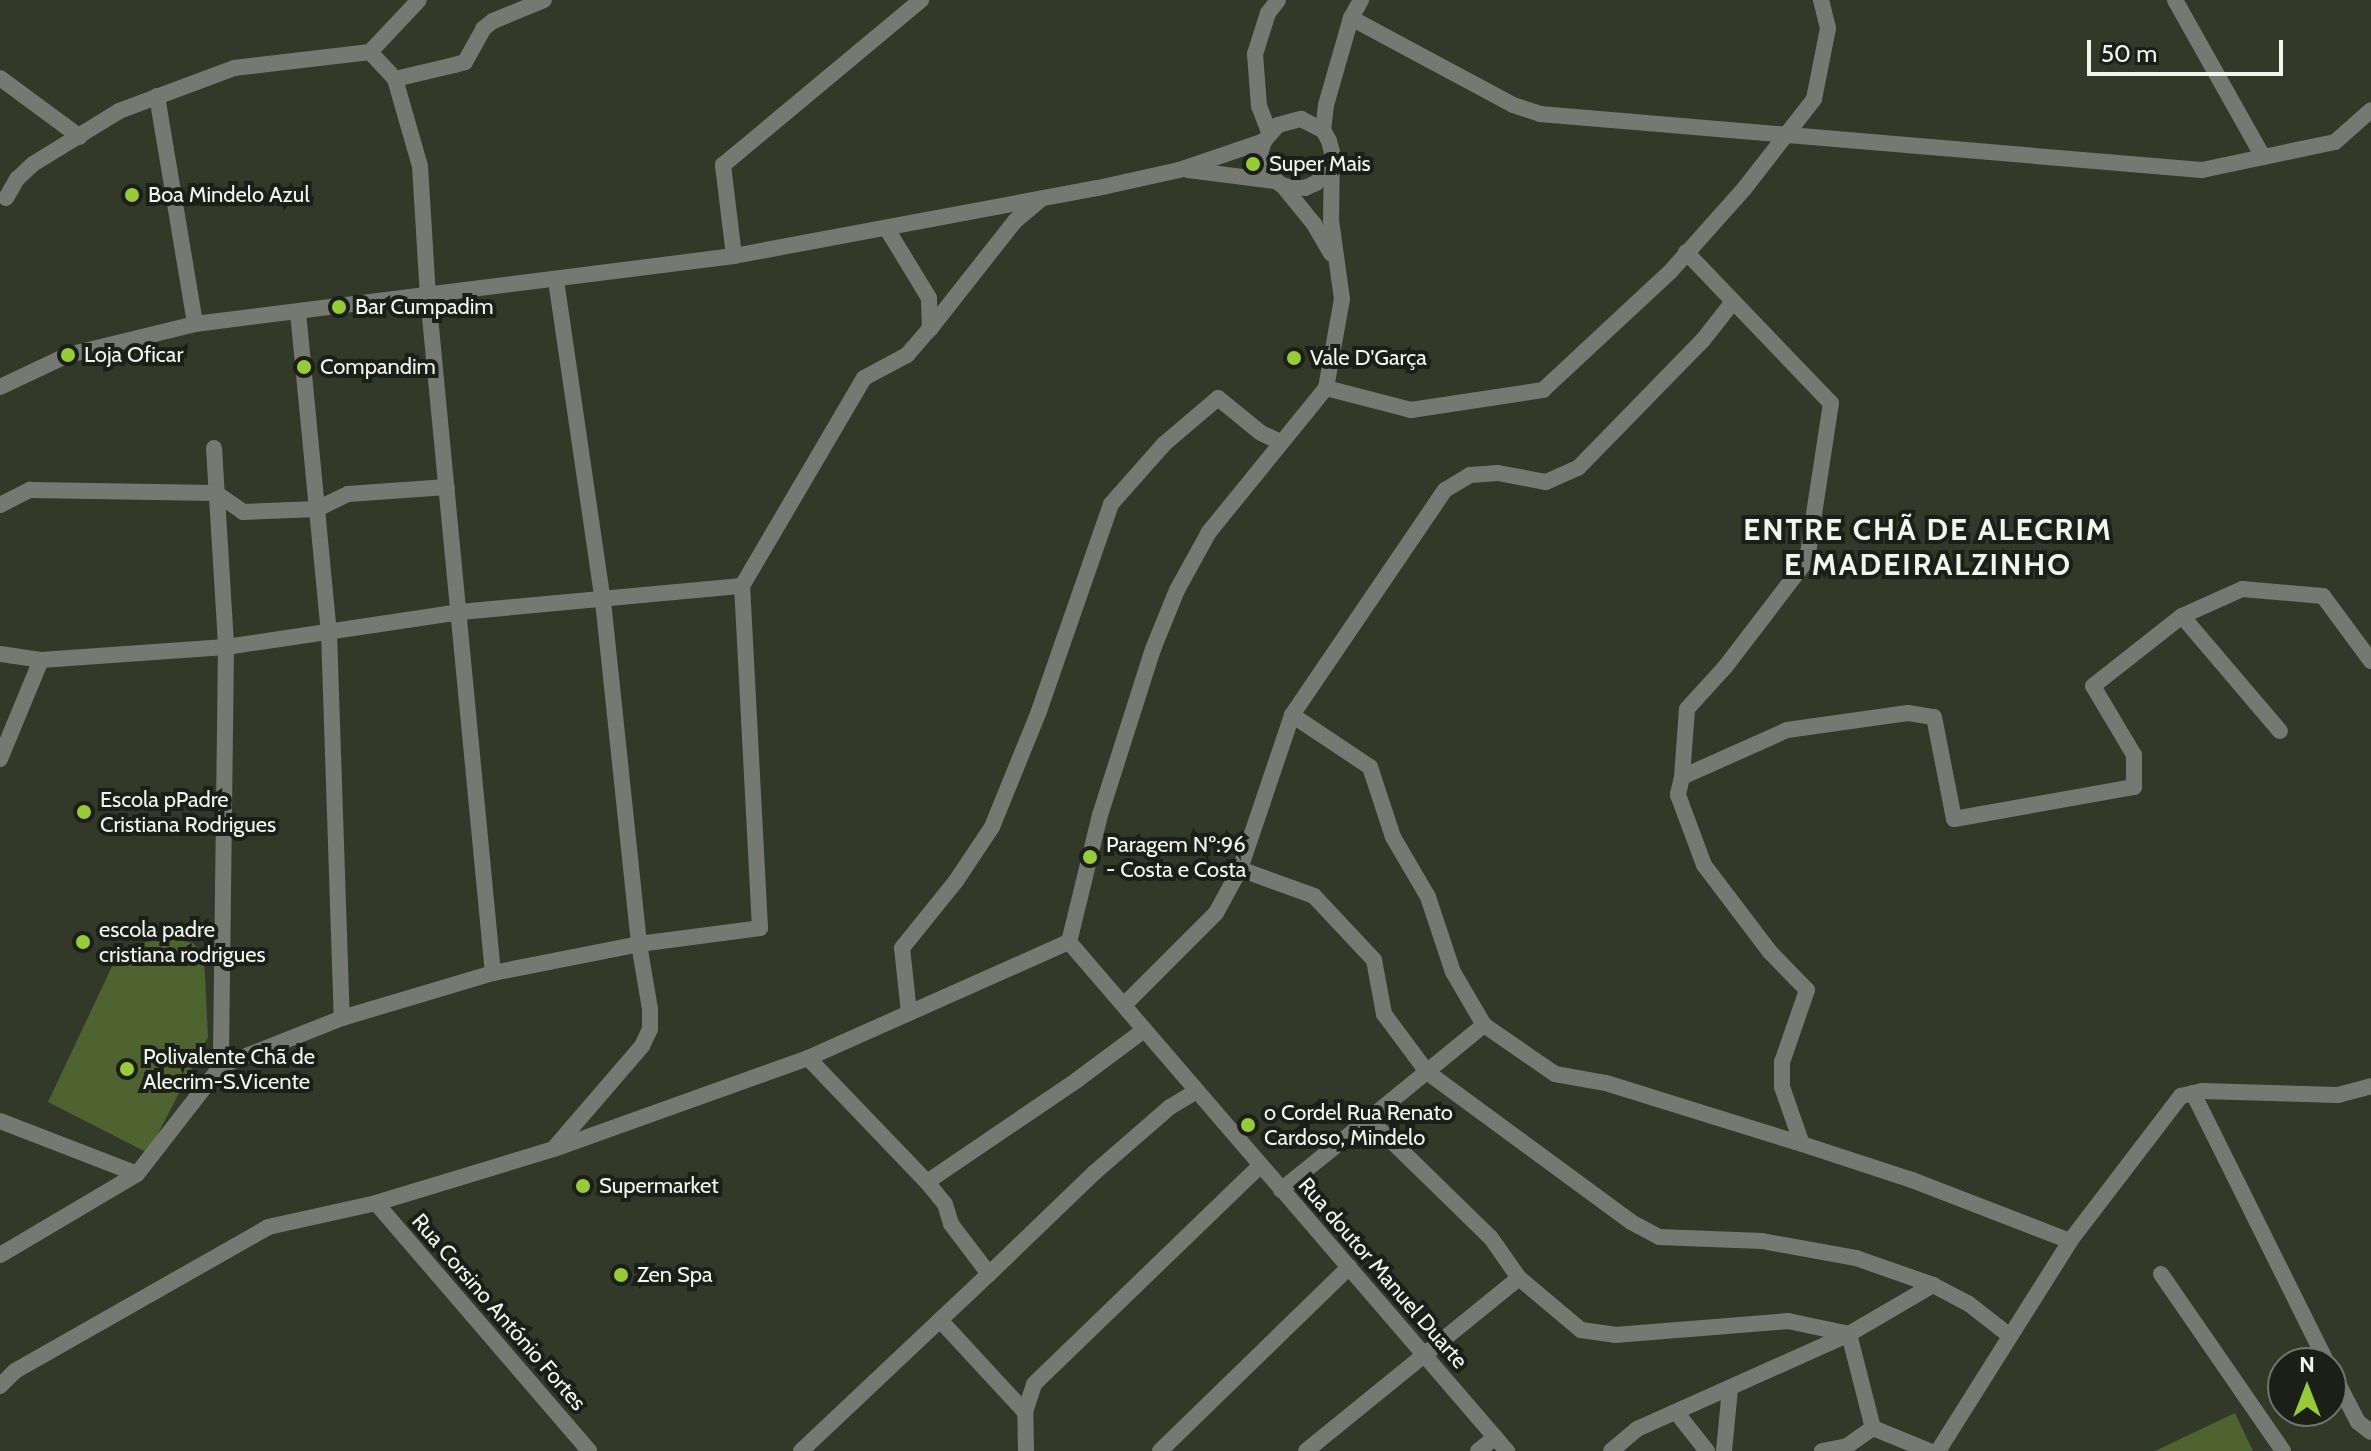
<!DOCTYPE html>
<html>
<head>
<meta charset="utf-8">
<style>
  body { margin:0 }
  #map { position:relative; width:2371px; height:1451px; overflow:hidden; background:#323929; font-family:Cabin,sans-serif }
  div>[style] { position:absolute }
  [style*='--x'] { left:calc(var(--x)*1px); top:calc(var(--y)*1px); width:calc(var(--w)*1px); rotate:calc(var(--a)*1deg) }
  .green>* { inset:0; background:#4f6331 }
  .minor>* { height:16px; margin:-8px; padding:0 8px; transform-origin:8px; border-radius:8px; background:#767972 }
  .tertiary>* { height:16px; margin:-8px; padding:0 8px; transform-origin:8px; border-radius:8px; background:#767972 }
  .dots>* { width:22px; height:22px; translate:-50% -50%; box-sizing:border-box; border:4px solid #1c1f18; border-radius:50% }
  span { translate:-50% -50%; white-space:nowrap; text-align:center; line-height:1.15; -webkit-text-stroke:8px #1c1f18; paint-order:stroke }
  .poi-label { font-size:22px; color:#f1f6ec }
  .left { translate:0 -50%; text-align:left }
  .street-label { font-size:22px; color:#f1f6ec }
  .district-label { font-size:30px; color:#f1f6ec; font-weight:700; letter-spacing:2px }
  .north { position:absolute; left:2267px; top:1347px; width:80px; height:80px; box-sizing:border-box; background:#1c1f18; border:2px solid #71756d; border-radius:50%; rotate:0deg; font-size:22px; font-weight:700; line-height:32px; text-align:center; color:#f1f6ec }
  .north::after { content:''; display:block; margin:auto; width:28px; height:36px; background:#97cc38; clip-path:polygon(50% 0,100% 100%,50% 72%,0 100%) }
  .scale { position:absolute; left:2087px; top:40px; width:196px; height:36px; box-sizing:border-box; border:4px solid #f1f6ec; border-top:0; padding-left:10px; font-size:24px; line-height:28px; white-space:nowrap; color:#f1f6ec; -webkit-text-stroke:6px #1c1f18; paint-order:stroke }
</style>
</head>
<body>
<div id="map">
  <div class="green">
    <i style="clip-path:polygon(171px 938px,193px 943px,204px 956px,208px 1037px,148px 1153px,48px 1102px,116px 958px,129px 961px,145px 942px)"></i>
    <i style="clip-path:polygon(2235px 1413px,2253px 1451px,2155px 1451px)"></i>
  </div>
  <div class="minor">
    <i style="--x:2175;--y:0;--w:180;--a:60.7"></i>
    <i style="--x:1351;--y:18;--w:184;--a:28.2"></i>
    <i style="--x:1513;--y:105;--w:28;--a:18"></i>
    <i style="--x:1540;--y:114;--w:664;--a:4.84"></i>
    <i style="--x:2202;--y:170;--w:136;--a:-11.9"></i>
    <i style="--x:2335;--y:142;--w:48;--a:-41.6"></i>
    <i style="--x:370;--y:52;--w:37;--a:47"></i>
    <i style="--x:395;--y:79;--w:61;--a:-13.3"></i>
    <i style="--x:454;--y:65;--w:11;--a:-15"></i>
    <i style="--x:465;--y:62;--w:38;--a:-61"></i>
    <i style="--x:483;--y:29;--w:13;--a:-39"></i>
    <i style="--x:493;--y:21;--w:55;--a:-22.4"></i>
    <i style="--x:0;--y:78;--w:99;--a:36.4"></i>
    <i style="--x:395;--y:79;--w:91;--a:74"></i>
    <i style="--x:420;--y:166;--w:130;--a:86.5"></i>
    <i style="--x:428;--y:296;--w:680;--a:84.52"></i>
    <i style="--x:157;--y:96;--w:231;--a:80.5"></i>
    <i style="--x:1323;--y:130;--w:25;--a:-83"></i>
    <i style="--x:1326;--y:105;--w:91;--a:-74"></i>
    <i style="--x:1351;--y:18;--w:21;--a:-61"></i>
    <i style="--x:1269;--y:132;--w:28;--a:-111"></i>
    <i style="--x:1259;--y:106;--w:52;--a:-94.4"></i>
    <i style="--x:1255;--y:54;--w:43;--a:-72.4"></i>
    <i style="--x:1268;--y:13;--w:16;--a:-52"></i>
    <i style="--x:6;--y:198;--w:22;--a:-60"></i>
    <i style="--x:17;--y:179;--w:22;--a:-43"></i>
    <i style="--x:33;--y:164;--w:101;--a:-31.6"></i>
    <i style="--x:119;--y:111;--w:123;--a:-20.5"></i>
    <i style="--x:234;--y:68;--w:137;--a:-6.7"></i>
    <i style="--x:370;--y:52;--w:71;--a:-46.7"></i>
    <i style="--x:1686;--y:252;--w:209;--a:46.2"></i>
    <i style="--x:1831;--y:403;--w:159;--a:98.7"></i>
    <i style="--x:1807;--y:560;--w:133;--a:127.4"></i>
    <i style="--x:1726;--y:666;--w:58;--a:132.2"></i>
    <i style="--x:1687;--y:709;--w:68;--a:94.2"></i>
    <i style="--x:1682;--y:777;--w:115;--a:-24.1"></i>
    <i style="--x:1787;--y:730;--w:122;--a:-8"></i>
    <i style="--x:1908;--y:713;--w:26;--a:9"></i>
    <i style="--x:1934;--y:717;--w:104;--a:78.9"></i>
    <i style="--x:1954;--y:819;--w:183;--a:-10.1"></i>
    <i style="--x:2134;--y:787;--w:32;--a:-90"></i>
    <i style="--x:2134;--y:755;--w:80;--a:-120.7"></i>
    <i style="--x:2093;--y:686;--w:113;--a:-38.2"></i>
    <i style="--x:2182;--y:616;--w:66;--a:-24.2"></i>
    <i style="--x:2242;--y:589;--w:81;--a:4.9"></i>
    <i style="--x:2323;--y:596;--w:81;--a:53.6"></i>
    <i style="--x:734;--y:256;--w:92;--a:-96.9"></i>
    <i style="--x:723;--y:165;--w:258;--a:-39.8"></i>
    <i style="--x:556;--y:280;--w:324;--a:81.7"></i>
    <i style="--x:603;--y:601;--w:345;--a:84"></i>
    <i style="--x:639;--y:944;--w:66;--a:80.4"></i>
    <i style="--x:650;--y:1009;--w:20;--a:90"></i>
    <i style="--x:650;--y:1029;--w:19;--a:115"></i>
    <i style="--x:642;--y:1046;--w:132;--a:130.7"></i>
    <i style="--x:298;--y:312;--w:322;--a:84.5"></i>
    <i style="--x:329;--y:633;--w:385;--a:88.1"></i>
    <i style="--x:930;--y:329;--w:137;--a:-51.8"></i>
    <i style="--x:1015;--y:221;--w:34;--a:-40"></i>
    <i style="--x:1326;--y:388;--w:88;--a:14.5"></i>
    <i style="--x:1411;--y:410;--w:134;--a:-8.6"></i>
    <i style="--x:1543;--y:390;--w:173;--a:-42.9"></i>
    <i style="--x:1670;--y:272;--w:111;--a:-48.3"></i>
    <i style="--x:1744;--y:189;--w:114;--a:-52.1"></i>
    <i style="--x:1814;--y:99;--w:72;--a:-78.8"></i>
    <i style="--x:1828;--y:28;--w:29;--a:-104"></i>
    <i style="--x:214;--y:448;--w:199;--a:86.5"></i>
    <i style="--x:226;--y:647;--w:419;--a:90.7"></i>
    <i style="--x:221;--y:1066;--w:130;--a:-21.6"></i>
    <i style="--x:342;--y:1018;--w:158;--a:-16.6"></i>
    <i style="--x:493;--y:973;--w:149;--a:-11.2"></i>
    <i style="--x:639;--y:944;--w:122;--a:-7.5"></i>
    <i style="--x:760;--y:928;--w:342;--a:-93"></i>
    <i style="--x:742;--y:586;--w:241;--a:-59.6"></i>
    <i style="--x:864;--y:378;--w:49;--a:-28.1"></i>
    <i style="--x:907;--y:355;--w:35;--a:-49"></i>
    <i style="--x:930;--y:329;--w:31;--a:-92"></i>
    <i style="--x:929;--y:298;--w:81;--a:-121.3"></i>
    <i style="--x:0;--y:505;--w:34;--a:-27"></i>
    <i style="--x:30;--y:490;--w:186;--a:0.9"></i>
    <i style="--x:216;--y:493;--w:33;--a:35"></i>
    <i style="--x:243;--y:512;--w:74;--a:-2.3"></i>
    <i style="--x:317;--y:509;--w:34;--a:-26"></i>
    <i style="--x:348;--y:494;--w:99;--a:-4"></i>
    <i style="--x:2182;--y:616;--w:151;--a:49.6"></i>
    <i style="--x:0;--y:654;--w:41;--a:8.3"></i>
    <i style="--x:41;--y:660;--w:185;--a:-4"></i>
    <i style="--x:226;--y:647;--w:237;--a:-8.5"></i>
    <i style="--x:460;--y:612;--w:283;--a:-5.3"></i>
    <i style="--x:1292;--y:715;--w:94;--a:33.7"></i>
    <i style="--x:1370;--y:767;--w:74;--a:71.8"></i>
    <i style="--x:1393;--y:837;--w:69;--a:59.7"></i>
    <i style="--x:1428;--y:897;--w:79;--a:71.6"></i>
    <i style="--x:1453;--y:972;--w:61;--a:59.7"></i>
    <i style="--x:0;--y:759;--w:107;--a:-67.5"></i>
    <i style="--x:1682;--y:777;--w:18;--a:103"></i>
    <i style="--x:1678;--y:795;--w:75;--a:69.6"></i>
    <i style="--x:1704;--y:865;--w:109;--a:52.8"></i>
    <i style="--x:1770;--y:952;--w:53;--a:45.8"></i>
    <i style="--x:1807;--y:990;--w:76;--a:109.1"></i>
    <i style="--x:1782;--y:1062;--w:25;--a:90"></i>
    <i style="--x:1782;--y:1087;--w:60;--a:70.7"></i>
    <i style="--x:1240;--y:869;--w:79;--a:20"></i>
    <i style="--x:1314;--y:896;--w:88;--a:46.8"></i>
    <i style="--x:1374;--y:960;--w:55;--a:79.5"></i>
    <i style="--x:1384;--y:1014;--w:72;--a:53.4"></i>
    <i style="--x:1427;--y:1072;--w:253;--a:36.3"></i>
    <i style="--x:1631;--y:1222;--w:32;--a:28"></i>
    <i style="--x:1659;--y:1237;--w:103;--a:2.2"></i>
    <i style="--x:1762;--y:1241;--w:96;--a:10.3"></i>
    <i style="--x:1856;--y:1258;--w:82;--a:19.3"></i>
    <i style="--x:1124;--y:1005;--w:130;--a:-45"></i>
    <i style="--x:1216;--y:913;--w:50;--a:-61.4"></i>
    <i style="--x:1240;--y:869;--w:163;--a:-71.3"></i>
    <i style="--x:1292;--y:715;--w:272;--a:-55.8"></i>
    <i style="--x:1445;--y:490;--w:29;--a:-31"></i>
    <i style="--x:1470;--y:475;--w:28;--a:-4"></i>
    <i style="--x:1498;--y:473;--w:49;--a:10.6"></i>
    <i style="--x:1546;--y:482;--w:35;--a:-24"></i>
    <i style="--x:1578;--y:468;--w:179;--a:-45.7"></i>
    <i style="--x:1703;--y:340;--w:47;--a:-51.9"></i>
    <i style="--x:909;--y:1013;--w:65;--a:-96.1"></i>
    <i style="--x:902;--y:948;--w:86;--a:-51.1"></i>
    <i style="--x:956;--y:881;--w:65;--a:-56.3"></i>
    <i style="--x:992;--y:827;--w:125;--a:-67.9"></i>
    <i style="--x:1039;--y:711;--w:219;--a:-70.8"></i>
    <i style="--x:1111;--y:504;--w:80;--a:-48.5"></i>
    <i style="--x:1164;--y:444;--w:71;--a:-40.4"></i>
    <i style="--x:1218;--y:398;--w:55;--a:39.1"></i>
    <i style="--x:1261;--y:433;--w:21;--a:25"></i>
    <i style="--x:808;--y:1058;--w:172;--a:46.2"></i>
    <i style="--x:927;--y:1182;--w:181;--a:-34.2"></i>
    <i style="--x:1077;--y:1080;--w:84;--a:-36.7"></i>
    <i style="--x:2193;--y:1093;--w:301;--a:63.6"></i>
    <i style="--x:1369;--y:1119;--w:149;--a:-39.3"></i>
    <i style="--x:1484;--y:1025;--w:86;--a:34.6"></i>
    <i style="--x:1555;--y:1074;--w:52;--a:10"></i>
    <i style="--x:1606;--y:1083;--w:205;--a:17.3"></i>
    <i style="--x:1802;--y:1144;--w:116;--a:18.1"></i>
    <i style="--x:1912;--y:1180;--w:169;--a:21.1"></i>
    <i style="--x:0;--y:1121;--w:147;--a:21.1"></i>
    <i style="--x:927;--y:1182;--w:28;--a:51"></i>
    <i style="--x:945;--y:1204;--w:21;--a:73"></i>
    <i style="--x:951;--y:1224;--w:63;--a:52.8"></i>
    <i style="--x:989;--y:1274;--w:67;--a:136.8"></i>
    <i style="--x:940;--y:1320;--w:125;--a:47.3"></i>
    <i style="--x:1281;--y:1190;--w:113;--a:-38.9"></i>
    <i style="--x:1369;--y:1119;--w:170;--a:44.3"></i>
    <i style="--x:1491;--y:1238;--w:49;--a:55"></i>
    <i style="--x:376;--y:1203;--w:327;--a:49.3"></i>
    <i style="--x:0;--y:1255;--w:159;--a:-30.6"></i>
    <i style="--x:137;--y:1174;--w:137;--a:-52.1"></i>
    <i style="--x:989;--y:1274;--w:146;--a:-43.9"></i>
    <i style="--x:1094;--y:1173;--w:101;--a:-41"></i>
    <i style="--x:1170;--y:1107;--w:31;--a:-31"></i>
    <i style="--x:2161;--y:1274;--w:215;--a:55.4"></i>
    <i style="--x:2331;--y:1370;--w:59;--a:62.6"></i>
    <i style="--x:2358;--y:1422;--w:16;--a:38"></i>
    <i style="--x:0;--y:1386;--w:21;--a:-45"></i>
    <i style="--x:15;--y:1371;--w:291;--a:-29.6"></i>
    <i style="--x:268;--y:1227;--w:111;--a:-12.5"></i>
    <i style="--x:376;--y:1203;--w:186;--a:-16.9"></i>
    <i style="--x:554;--y:1149;--w:270;--a:-19.7"></i>
    <i style="--x:808;--y:1058;--w:286;--a:-24"></i>
    <i style="--x:1676;--y:1412;--w:50;--a:51.5"></i>
    <i style="--x:801;--y:1451;--w:191;--a:-43.3"></i>
    <i style="--x:1026;--y:1451;--w:39;--a:-91"></i>
    <i style="--x:1025;--y:1412;--w:29;--a:-72"></i>
    <i style="--x:1034;--y:1384;--w:315;--a:-44"></i>
    <i style="--x:1160;--y:1451;--w:264;--a:-44.2"></i>
    <i style="--x:1306;--y:1451;--w:274;--a:-39.1"></i>
    <i style="--x:1519;--y:1278;--w:81;--a:40"></i>
    <i style="--x:1581;--y:1330;--w:34;--a:8"></i>
    <i style="--x:1615;--y:1335;--w:174;--a:-4.6"></i>
    <i style="--x:1788;--y:1321;--w:62;--a:12"></i>
    <i style="--x:1849;--y:1334;--w:97;--a:75.7"></i>
    <i style="--x:1478;--y:1451;--w:22;--a:-39"></i>
    <i style="--x:1611;--y:1451;--w:34;--a:-40"></i>
    <i style="--x:1637;--y:1429;--w:232;--a:-24.1"></i>
    <i style="--x:1849;--y:1334;--w:97;--a:-30.3"></i>
    <i style="--x:1933;--y:1285;--w:41;--a:27.8"></i>
    <i style="--x:1969;--y:1304;--w:52;--a:38"></i>
    <i style="--x:1724;--y:1451;--w:62;--a:-84.5"></i>
    <i style="--x:1822;--y:1451;--w:25;--a:-11"></i>
    <i style="--x:1847;--y:1446;--w:32;--a:-35"></i>
    <i style="--x:1873;--y:1428;--w:61;--a:22.3"></i>
    <i style="--x:1938;--y:1451;--w:248;--a:-57.8"></i>
    <i style="--x:2070;--y:1241;--w:183;--a:-52.6"></i>
    <i style="--x:2181;--y:1096;--w:22;--a:-13"></i>
    <i style="--x:2202;--y:1091;--w:136;--a:1.7"></i>
    <i style="--x:2338;--y:1095;--w:34;--a:-15"></i>
  </div>
  <div class="tertiary">
    <i style="--x:1330;--y:164;--w:24;--a:126"></i>
    <i style="--x:1316;--y:183;--w:12;--a:156"></i>
    <i style="--x:1305;--y:188;--w:22;--a:-175"></i>
    <i style="--x:1283;--y:186;--w:21;--a:-143"></i>
    <i style="--x:1266;--y:173;--w:20;--a:-108"></i>
    <i style="--x:1260;--y:154;--w:14;--a:-73"></i>
    <i style="--x:1264;--y:141;--w:21;--a:-49"></i>
    <i style="--x:1278;--y:125;--w:24;--a:-15"></i>
    <i style="--x:1301;--y:119;--w:25;--a:27"></i>
    <i style="--x:1323;--y:130;--w:13;--a:61"></i>
    <i style="--x:1329;--y:141;--w:11;--a:75"></i>
    <i style="--x:1332;--y:152;--w:68;--a:90.8"></i>
    <i style="--x:1331;--y:220;--w:80;--a:82.1"></i>
    <i style="--x:1342;--y:299;--w:90;--a:100.2"></i>
    <i style="--x:1326;--y:388;--w:186;--a:129.1"></i>
    <i style="--x:1209;--y:532;--w:66;--a:118.9"></i>
    <i style="--x:1177;--y:590;--w:64;--a:112.1"></i>
    <i style="--x:1153;--y:649;--w:174;--a:107.7"></i>
    <i style="--x:1100;--y:815;--w:131;--a:103.7"></i>
    <i style="--x:1069;--y:942;--w:672;--a:49.29"></i>
    <i style="--x:1188;--y:170;--w:87;--a:7.3"></i>
    <i style="--x:1283;--y:186;--w:49;--a:50.8"></i>
    <i style="--x:1314;--y:224;--w:34;--a:60"></i>
    <i style="--x:0;--y:387;--w:75;--a:-25.2"></i>
    <i style="--x:68;--y:355;--w:131;--a:-13.7"></i>
    <i style="--x:195;--y:324;--w:543;--a:-7.19"></i>
    <i style="--x:734;--y:256;--w:370;--a:-10.6"></i>
    <i style="--x:1098;--y:188;--w:83;--a:-12.5"></i>
    <i style="--x:1179;--y:170;--w:90;--a:-18.8"></i>
  </div>
  <div class="dots">
    <i style="left:1253px;top:164px;background:#97cc38"></i>
    <i style="left:132px;top:195px;background:#97cc38"></i>
    <i style="left:339px;top:307px;background:#97cc38"></i>
    <i style="left:68px;top:355px;background:#97cc38"></i>
    <i style="left:1294px;top:358px;background:#97cc38"></i>
    <i style="left:304px;top:367px;background:#97cc38"></i>
    <i style="left:84px;top:812px;background:#97cc38"></i>
    <i style="left:1090px;top:857px;background:#97cc38"></i>
    <i style="left:83px;top:942px;background:#97cc38"></i>
    <i style="left:127px;top:1069px;background:#97cc38"></i>
    <i style="left:1248px;top:1125px;background:#97cc38"></i>
    <i style="left:583px;top:1186px;background:#97cc38"></i>
    <i style="left:621px;top:1275px;background:#97cc38"></i>
  </div>
  <div class="poi-label">
    <span class="left" style="left:1269px;top:164px">Super Mais</span>
    <span class="left" style="left:148px;top:195px">Boa Mindelo Azul</span>
    <span class="left" style="left:355px;top:307px">Bar Cumpadim</span>
    <span class="left" style="left:84px;top:355px">Loja Oficar</span>
    <span class="left" style="left:1310px;top:358px">Vale D'Garça</span>
    <span class="left" style="left:320px;top:367px">Compandim</span>
    <span class="left" style="left:100px;top:812px">Escola pPadre<br>Cristiana Rodrigues</span>
    <span class="left" style="left:1106px;top:857px">Paragem Nº:96<br>- Costa e Costa</span>
    <span class="left" style="left:99px;top:942px">escola padre<br>cristiana rodrigues</span>
    <span class="left" style="left:143px;top:1069px">Polivalente Chã de<br>Alecrim-S.Vicente</span>
    <span class="left" style="left:1264px;top:1125px">o Cordel Rua Renato<br>Cardoso, Mindelo</span>
    <span class="left" style="left:599px;top:1186px">Supermarket</span>
    <span class="left" style="left:637px;top:1275px">Zen Spa</span>
  </div>
  <div class="street-label">
    <span style="left:1383px;top:1273px;rotate:49deg">Rua doutor Manuel Duarte</span>
    <span style="left:499px;top:1312px;rotate:49deg">Rua Corsino António Fortes</span>
  </div>
  <div class="district-label">
    <span style="left:1928px;top:547px">ENTRE CHÃ DE ALECRIM<br>E MADEIRALZINHO</span>
  </div>
  <div class="north">N</div>
  <div class="scale">50 m</div>
</div>
</body>
</html>
